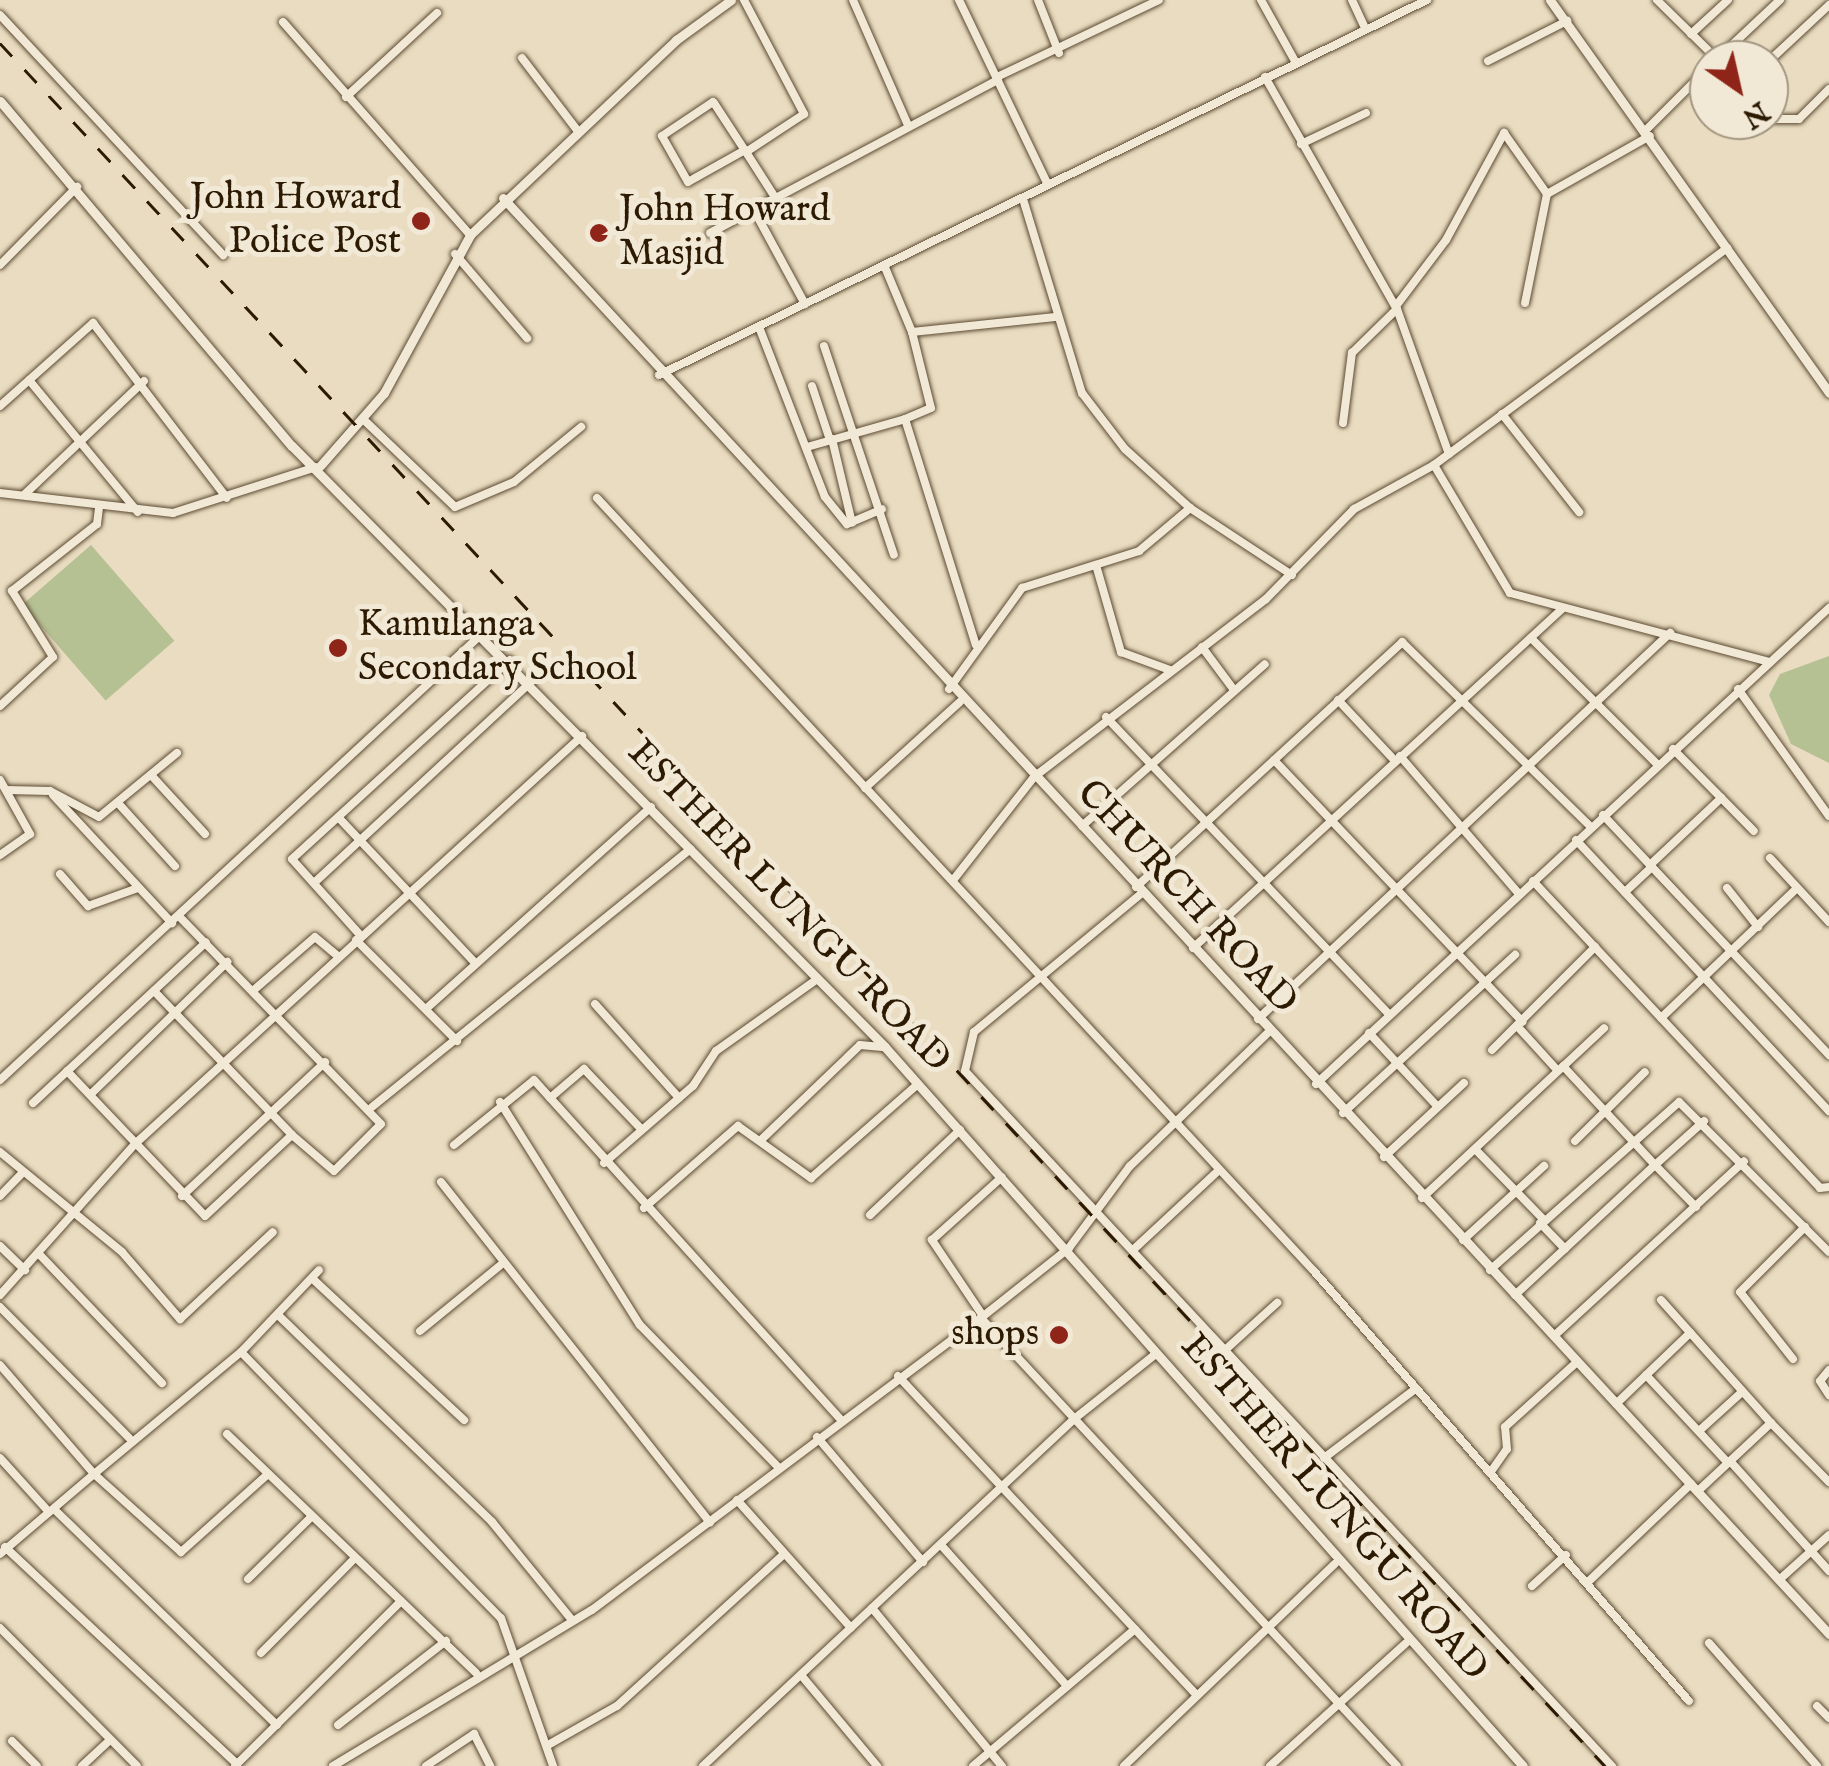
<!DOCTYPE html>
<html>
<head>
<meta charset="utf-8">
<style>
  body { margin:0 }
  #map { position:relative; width:1829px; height:1766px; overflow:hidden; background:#e9dcc0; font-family:"IM FELL English",serif }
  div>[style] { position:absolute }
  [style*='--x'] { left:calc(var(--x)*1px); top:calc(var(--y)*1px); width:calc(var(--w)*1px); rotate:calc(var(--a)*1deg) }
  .green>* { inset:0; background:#b5c093; transform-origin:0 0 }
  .roads { filter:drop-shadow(0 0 2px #5b4a32) drop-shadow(0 0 2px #5b4a32) }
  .minor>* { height:8px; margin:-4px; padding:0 4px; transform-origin:4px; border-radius:4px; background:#f1e8d6 }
  .tertiary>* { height:9px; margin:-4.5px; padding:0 4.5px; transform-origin:4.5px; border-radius:4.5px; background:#f1e8d6 }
  .rail>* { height:2.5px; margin-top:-1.25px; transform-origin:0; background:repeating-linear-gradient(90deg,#2c1a02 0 18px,transparent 0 36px) }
  .dots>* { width:28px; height:28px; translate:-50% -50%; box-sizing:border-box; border:5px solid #f1e8d6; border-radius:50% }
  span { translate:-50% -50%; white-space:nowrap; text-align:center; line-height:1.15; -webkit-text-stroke:10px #f1e8d6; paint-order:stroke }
  .poi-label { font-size:38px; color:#2c1a02 }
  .right { translate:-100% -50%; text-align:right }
  .left { translate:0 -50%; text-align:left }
  .street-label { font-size:38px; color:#2c1a02 }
  .north { position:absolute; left:1689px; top:40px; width:100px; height:100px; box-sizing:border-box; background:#f1e8d6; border:2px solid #a29681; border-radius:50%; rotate:146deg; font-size:28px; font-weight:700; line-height:40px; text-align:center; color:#2c1a02 }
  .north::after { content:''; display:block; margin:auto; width:35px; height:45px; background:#8f2418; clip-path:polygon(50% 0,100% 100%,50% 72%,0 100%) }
</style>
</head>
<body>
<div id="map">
  <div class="green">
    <i style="left:91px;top:545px;width:127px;height:91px;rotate:49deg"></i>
    <i style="clip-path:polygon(1829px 656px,1829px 763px,1791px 744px,1769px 695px,1780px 674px)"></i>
  </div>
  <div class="roads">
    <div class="minor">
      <i style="--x:744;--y:0;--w:129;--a:62.2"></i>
      <i style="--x:804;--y:114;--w:69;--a:146.8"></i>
      <i style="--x:853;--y:0;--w:137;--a:66.3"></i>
      <i style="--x:959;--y:0;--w:205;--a:64.3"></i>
      <i style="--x:1038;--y:0;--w:57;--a:68.4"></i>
      <i style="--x:1261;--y:0;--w:70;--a:60.9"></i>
      <i style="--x:1352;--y:0;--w:31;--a:65"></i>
      <i style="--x:1657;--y:0;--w:84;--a:44.5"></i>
      <i style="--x:0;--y:15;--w:328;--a:47.1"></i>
      <i style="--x:283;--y:22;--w:283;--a:48.7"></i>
      <i style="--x:1691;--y:34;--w:50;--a:-42.6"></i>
      <i style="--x:522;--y:58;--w:91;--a:52.6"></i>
      <i style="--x:1716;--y:60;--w:88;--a:-43.2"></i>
      <i style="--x:1488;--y:61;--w:89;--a:-26.9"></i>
      <i style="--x:1769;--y:61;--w:82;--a:-43"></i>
      <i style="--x:997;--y:77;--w:179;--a:-25.4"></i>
      <i style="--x:1265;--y:77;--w:267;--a:60.4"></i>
      <i style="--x:1397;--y:309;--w:154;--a:70.3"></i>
      <i style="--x:346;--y:97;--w:124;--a:-42.7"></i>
      <i style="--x:1769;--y:119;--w:30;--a:0"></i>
      <i style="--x:1799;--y:119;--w:42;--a:-45"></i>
      <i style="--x:1646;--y:130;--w:89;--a:-45"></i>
      <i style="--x:1301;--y:144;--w:72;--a:-25.5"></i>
      <i style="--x:745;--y:150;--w:65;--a:150.7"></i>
      <i style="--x:688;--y:182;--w:53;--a:-119.5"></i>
      <i style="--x:662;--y:136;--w:61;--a:-33.7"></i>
      <i style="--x:713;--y:102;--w:1;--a:45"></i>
      <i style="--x:714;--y:103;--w:59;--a:56.9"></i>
      <i style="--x:746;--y:152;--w:56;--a:57.4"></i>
      <i style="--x:1023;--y:199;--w:203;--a:73.1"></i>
      <i style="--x:1082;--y:393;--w:71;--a:52.5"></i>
      <i style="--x:1125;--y:449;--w:88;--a:42.2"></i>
      <i style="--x:755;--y:212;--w:105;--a:61.5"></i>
      <i style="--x:710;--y:233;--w:326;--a:-28"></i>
      <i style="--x:455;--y:254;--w:111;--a:49.4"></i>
      <i style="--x:0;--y:265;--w:110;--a:-45.4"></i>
      <i style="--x:884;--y:265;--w:73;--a:67.3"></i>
      <i style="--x:912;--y:332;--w:144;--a:-6"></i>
      <i style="--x:1525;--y:303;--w:111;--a:-78.6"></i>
      <i style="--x:1547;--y:194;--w:118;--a:-29.4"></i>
      <i style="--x:1396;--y:306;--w:83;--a:-52.9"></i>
      <i style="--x:1446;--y:240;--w:122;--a:-61.5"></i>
      <i style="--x:1504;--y:133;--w:75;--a:54.8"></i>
      <i style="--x:759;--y:327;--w:182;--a:68.8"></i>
      <i style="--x:825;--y:497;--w:35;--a:51"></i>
      <i style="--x:847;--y:524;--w:38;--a:-23"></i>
      <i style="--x:912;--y:332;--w:78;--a:76"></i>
      <i style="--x:931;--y:408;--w:28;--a:157"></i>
      <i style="--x:905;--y:419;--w:237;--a:72.6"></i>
      <i style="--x:824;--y:346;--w:220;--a:71.5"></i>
      <i style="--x:659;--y:375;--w:855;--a:-26.03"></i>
      <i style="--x:29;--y:380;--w:171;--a:50.5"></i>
      <i style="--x:812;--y:386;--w:57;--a:71.6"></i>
      <i style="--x:0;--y:406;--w:125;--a:-41.7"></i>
      <i style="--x:93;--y:323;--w:220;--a:52.6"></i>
      <i style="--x:1502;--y:414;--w:125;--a:51.8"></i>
      <i style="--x:363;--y:419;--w:127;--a:43.7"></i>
      <i style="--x:455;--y:507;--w:64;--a:-23"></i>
      <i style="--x:514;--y:482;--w:87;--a:-39.4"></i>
      <i style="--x:1343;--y:423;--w:71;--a:-82.7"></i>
      <i style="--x:1352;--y:353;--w:63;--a:-44.4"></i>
      <i style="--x:832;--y:439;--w:86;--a:76.6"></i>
      <i style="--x:807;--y:447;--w:102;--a:-15.9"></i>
      <i style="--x:1434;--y:465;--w:149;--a:59.3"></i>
      <i style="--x:1510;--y:593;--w:269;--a:14.9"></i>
      <i style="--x:0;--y:493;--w:174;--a:6.6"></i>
      <i style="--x:173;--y:513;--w:150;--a:-17.8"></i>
      <i style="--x:25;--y:494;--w:164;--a:-43.5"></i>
      <i style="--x:597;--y:498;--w:1053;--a:47.16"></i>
      <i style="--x:1313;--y:1270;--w:572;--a:48.9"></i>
      <i style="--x:1096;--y:565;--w:91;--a:74"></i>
      <i style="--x:1121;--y:652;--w:52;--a:20.2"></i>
      <i style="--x:1531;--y:638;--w:178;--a:45"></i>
      <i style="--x:1202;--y:647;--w:54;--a:53.3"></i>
      <i style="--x:949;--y:689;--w:125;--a:-54.1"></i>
      <i style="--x:1022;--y:588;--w:123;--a:-17.5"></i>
      <i style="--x:1139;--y:551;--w:67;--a:-40.1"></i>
      <i style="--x:1190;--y:508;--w:122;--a:33.3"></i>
      <i style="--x:1738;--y:689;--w:156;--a:54.4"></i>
      <i style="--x:1338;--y:700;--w:83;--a:46.9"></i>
      <i style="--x:0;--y:706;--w:72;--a:-42.8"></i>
      <i style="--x:53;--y:657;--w:78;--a:-121.8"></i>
      <i style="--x:12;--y:591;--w:108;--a:-38.2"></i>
      <i style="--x:97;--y:524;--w:17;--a:-83"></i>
      <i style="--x:1106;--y:717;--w:410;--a:46.4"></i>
      <i style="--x:1673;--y:749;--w:115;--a:45.4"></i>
      <i style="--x:1400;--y:756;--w:182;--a:49.2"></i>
      <i style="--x:1274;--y:760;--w:361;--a:46.5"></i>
      <i style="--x:151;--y:775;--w:80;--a:47.5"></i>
      <i style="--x:0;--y:780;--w:62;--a:60.9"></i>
      <i style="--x:30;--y:834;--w:37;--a:145"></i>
      <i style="--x:865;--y:788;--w:128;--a:-42.2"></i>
      <i style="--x:7;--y:790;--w:43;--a:1.3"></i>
      <i style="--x:50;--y:791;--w:55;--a:28"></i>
      <i style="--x:99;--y:817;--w:101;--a:-39.4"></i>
      <i style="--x:53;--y:795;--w:175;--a:47.1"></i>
      <i style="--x:118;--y:803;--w:85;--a:47.9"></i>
      <i style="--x:1603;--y:815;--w:330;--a:46.7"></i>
      <i style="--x:339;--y:818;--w:200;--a:46.8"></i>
      <i style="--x:1082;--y:826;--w:244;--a:-41.5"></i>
      <i style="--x:1576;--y:840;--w:371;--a:47"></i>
      <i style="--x:1770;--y:858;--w:87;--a:47.3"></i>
      <i style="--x:1650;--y:865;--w:98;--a:-43.3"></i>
      <i style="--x:60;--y:874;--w:43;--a:48.8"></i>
      <i style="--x:88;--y:906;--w:53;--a:-19.8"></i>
      <i style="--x:954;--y:879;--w:130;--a:-51.9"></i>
      <i style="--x:1034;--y:777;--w:292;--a:-37.5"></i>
      <i style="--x:1266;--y:599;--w:126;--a:-45.6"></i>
      <i style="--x:1354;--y:509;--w:91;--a:-28.8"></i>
      <i style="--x:1434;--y:465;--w:365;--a:-36.5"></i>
      <i style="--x:1533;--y:881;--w:420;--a:46.9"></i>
      <i style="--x:1820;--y:1188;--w:9;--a:-6"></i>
      <i style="--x:314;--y:883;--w:296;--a:-42.8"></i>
      <i style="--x:1136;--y:887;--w:362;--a:-42.6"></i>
      <i style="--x:1402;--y:642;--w:263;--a:44.4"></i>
      <i style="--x:1727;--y:888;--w:50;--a:51.5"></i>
      <i style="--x:1625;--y:892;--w:37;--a:-43"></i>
      <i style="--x:1142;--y:893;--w:218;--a:140.4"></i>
      <i style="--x:974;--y:1032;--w:40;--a:103"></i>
      <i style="--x:965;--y:1071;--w:950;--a:47.05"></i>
      <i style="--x:361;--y:936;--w:103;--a:-131.9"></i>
      <i style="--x:292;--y:859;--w:295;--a:-42.4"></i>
      <i style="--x:356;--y:940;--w:143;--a:45"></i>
      <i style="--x:1193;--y:948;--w:502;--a:-42.58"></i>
      <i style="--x:255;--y:989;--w:79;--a:-40.9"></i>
      <i style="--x:315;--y:937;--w:31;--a:40"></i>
      <i style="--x:154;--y:991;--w:199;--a:46.2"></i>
      <i style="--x:595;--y:1004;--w:126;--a:48.2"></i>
      <i style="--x:427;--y:1008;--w:301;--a:-41.9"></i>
      <i style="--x:1661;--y:1018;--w:188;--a:-43.7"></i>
      <i style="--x:1258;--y:1019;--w:565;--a:-43.13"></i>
      <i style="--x:1518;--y:1027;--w:59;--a:47.7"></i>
      <i style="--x:1369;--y:1033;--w:101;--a:47"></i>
      <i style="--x:1492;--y:1050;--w:146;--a:-45"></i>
      <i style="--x:67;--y:1071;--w:200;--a:46.4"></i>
      <i style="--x:205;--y:1216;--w:119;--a:-43"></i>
      <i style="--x:292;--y:1135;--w:55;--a:40.6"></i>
      <i style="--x:334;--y:1171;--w:66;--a:-45"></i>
      <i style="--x:381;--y:1124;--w:289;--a:-134.2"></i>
      <i style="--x:0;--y:1080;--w:660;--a:-42.79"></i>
      <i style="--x:1316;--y:1084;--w:700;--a:-42.86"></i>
      <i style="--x:91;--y:1094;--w:190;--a:-44.1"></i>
      <i style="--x:550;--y:1098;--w:45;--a:-40.5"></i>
      <i style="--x:584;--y:1069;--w:84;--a:46.4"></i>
      <i style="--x:500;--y:1102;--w:263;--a:57.9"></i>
      <i style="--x:640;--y:1325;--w:199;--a:45.8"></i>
      <i style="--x:33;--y:1103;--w:236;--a:-42.9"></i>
      <i style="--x:372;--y:1107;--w:410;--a:-39"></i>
      <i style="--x:1343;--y:1113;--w:234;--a:-42.6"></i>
      <i style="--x:761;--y:1140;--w:137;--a:-43.8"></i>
      <i style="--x:860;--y:1045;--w:25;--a:5"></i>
      <i style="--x:1575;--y:1141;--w:98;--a:-44.6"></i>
      <i style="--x:454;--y:1145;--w:103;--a:-39.1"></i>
      <i style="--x:534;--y:1080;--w:457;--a:47.9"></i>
      <i style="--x:1475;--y:1149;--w:99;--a:45.8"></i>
      <i style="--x:0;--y:1152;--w:158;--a:39.3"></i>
      <i style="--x:122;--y:1252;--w:89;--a:49.1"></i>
      <i style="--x:180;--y:1319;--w:127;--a:-43.1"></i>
      <i style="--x:1384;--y:1157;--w:109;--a:-42.8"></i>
      <i style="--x:604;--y:1163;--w:118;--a:-40.9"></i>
      <i style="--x:693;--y:1086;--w:42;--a:-56.7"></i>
      <i style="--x:716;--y:1051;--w:123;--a:-35.4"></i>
      <i style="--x:441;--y:1182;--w:434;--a:51.7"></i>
      <i style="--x:0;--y:1196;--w:30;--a:-46"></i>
      <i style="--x:182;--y:1196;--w:196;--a:-43.1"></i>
      <i style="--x:1422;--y:1198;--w:249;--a:-43"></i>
      <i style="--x:1696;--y:1207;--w:59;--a:-134.3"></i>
      <i style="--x:1655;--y:1165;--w:66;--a:-41.9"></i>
      <i style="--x:644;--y:1208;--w:125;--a:-41.1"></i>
      <i style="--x:738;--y:1126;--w:90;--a:35.5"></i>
      <i style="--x:811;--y:1178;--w:142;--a:-41.3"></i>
      <i style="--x:870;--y:1215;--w:124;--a:-43.4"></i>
      <i style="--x:1540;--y:1223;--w:36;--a:46"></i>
      <i style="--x:1463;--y:1240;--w:110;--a:-42.4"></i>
      <i style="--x:0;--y:1246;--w:35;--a:44"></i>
      <i style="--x:1133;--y:1250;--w:117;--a:-42.9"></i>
      <i style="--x:40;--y:1255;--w:177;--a:46.4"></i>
      <i style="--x:1490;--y:1270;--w:253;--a:-41.6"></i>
      <i style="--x:1679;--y:1102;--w:212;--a:45"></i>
      <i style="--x:315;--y:1281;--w:204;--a:43"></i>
      <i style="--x:0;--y:1295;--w:204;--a:-48.2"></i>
      <i style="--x:136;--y:1143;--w:604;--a:-42.38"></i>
      <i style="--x:1515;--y:1295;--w:191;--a:-42.9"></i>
      <i style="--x:1655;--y:1165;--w:135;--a:-132.9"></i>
      <i style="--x:1661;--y:1300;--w:165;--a:48.2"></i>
      <i style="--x:0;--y:1307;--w:184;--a:45.4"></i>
      <i style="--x:278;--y:1315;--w:298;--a:44"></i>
      <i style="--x:492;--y:1522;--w:127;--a:50.8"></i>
      <i style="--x:983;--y:1316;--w:92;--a:-123.9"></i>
      <i style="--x:932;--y:1240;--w:94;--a:-42"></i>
      <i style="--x:981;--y:1318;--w:611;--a:47.12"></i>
      <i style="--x:420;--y:1331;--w:107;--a:-39.3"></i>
      <i style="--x:1554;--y:1336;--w:258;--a:-42.6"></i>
      <i style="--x:1224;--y:1351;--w:72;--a:-42.2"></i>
      <i style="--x:241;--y:1352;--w:372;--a:45.7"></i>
      <i style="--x:501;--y:1618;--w:157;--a:70.6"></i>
      <i style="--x:1793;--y:1359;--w:85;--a:-128.3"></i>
      <i style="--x:1740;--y:1292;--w:92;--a:-45"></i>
      <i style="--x:0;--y:1365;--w:144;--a:49.2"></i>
      <i style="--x:94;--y:1474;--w:123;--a:139.6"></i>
      <i style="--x:1829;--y:1370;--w:14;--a:129"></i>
      <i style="--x:1820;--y:1381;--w:17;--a:57"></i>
      <i style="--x:1646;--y:1375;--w:120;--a:47"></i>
      <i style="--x:898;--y:1376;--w:437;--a:46.9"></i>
      <i style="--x:1616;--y:1404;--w:103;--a:-43.8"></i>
      <i style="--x:1699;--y:1431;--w:58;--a:-42.2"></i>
      <i style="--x:227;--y:1434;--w:345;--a:43.8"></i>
      <i style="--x:817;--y:1437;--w:164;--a:49.7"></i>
      <i style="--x:0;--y:1458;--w:72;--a:47.8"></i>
      <i style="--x:1324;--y:1458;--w:113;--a:-37.1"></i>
      <i style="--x:1730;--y:1461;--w:148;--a:48"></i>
      <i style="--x:1490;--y:1473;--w:29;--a:-55"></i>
      <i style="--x:1507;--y:1449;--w:22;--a:-95"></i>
      <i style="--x:1505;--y:1427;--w:97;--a:-42.1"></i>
      <i style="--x:268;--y:1474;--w:117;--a:138.1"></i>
      <i style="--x:181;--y:1552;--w:117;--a:-138.1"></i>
      <i style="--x:94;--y:1474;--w:191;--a:-39.7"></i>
      <i style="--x:241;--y:1352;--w:113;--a:-46.4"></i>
      <i style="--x:1698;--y:1491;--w:100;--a:-43"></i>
      <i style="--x:1771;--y:1423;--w:83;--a:45.5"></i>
      <i style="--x:737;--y:1500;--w:171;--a:48.3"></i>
      <i style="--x:55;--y:1510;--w:309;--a:44.1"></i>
      <i style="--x:941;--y:1545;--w:188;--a:48.2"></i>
      <i style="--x:5;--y:1547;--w:318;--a:43.1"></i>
      <i style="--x:248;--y:1579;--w:88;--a:-44.5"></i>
      <i style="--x:1779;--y:1580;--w:67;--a:-42"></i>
      <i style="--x:1589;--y:1581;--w:141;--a:-43.6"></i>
      <i style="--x:1532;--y:1586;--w:46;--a:-42.4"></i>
      <i style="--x:872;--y:1608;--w:205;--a:50.6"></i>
      <i style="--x:0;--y:1628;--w:194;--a:45.2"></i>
      <i style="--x:1709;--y:1643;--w:164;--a:48.7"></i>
      <i style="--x:261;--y:1653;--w:134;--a:-45.3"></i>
      <i style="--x:801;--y:1675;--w:119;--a:50.1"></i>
      <i style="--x:1817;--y:1706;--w:17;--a:45"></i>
      <i style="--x:338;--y:1725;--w:137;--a:-37.9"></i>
      <i style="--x:12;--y:1741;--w:35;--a:45"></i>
      <i style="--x:548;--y:1745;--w:79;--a:-29.5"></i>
      <i style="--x:617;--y:1706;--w:224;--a:-42.3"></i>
      <i style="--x:82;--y:1766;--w:38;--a:-43"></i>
      <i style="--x:235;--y:1766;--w:234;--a:-44.8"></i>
      <i style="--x:333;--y:1766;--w:302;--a:-31.1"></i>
      <i style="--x:592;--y:1610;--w:486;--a:-36.9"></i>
      <i style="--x:981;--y:1318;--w:112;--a:-38.5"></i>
      <i style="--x:1069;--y:1248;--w:102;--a:-53.4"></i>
      <i style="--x:1130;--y:1166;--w:193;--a:-44"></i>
      <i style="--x:426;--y:1766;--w:58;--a:-33.7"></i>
      <i style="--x:474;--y:1734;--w:36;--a:63"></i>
      <i style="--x:703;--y:1766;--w:507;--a:-43.08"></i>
      <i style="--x:1073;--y:1420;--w:107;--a:-38.6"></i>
      <i style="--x:973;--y:1766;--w:212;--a:-40.2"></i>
      <i style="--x:1124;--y:1766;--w:292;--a:-43.8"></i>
      <i style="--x:1270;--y:1766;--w:183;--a:-42.1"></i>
    </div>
    <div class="tertiary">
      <i style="--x:1550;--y:0;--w:482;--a:54.6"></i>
      <i style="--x:0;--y:101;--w:452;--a:49.8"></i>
      <i style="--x:292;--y:446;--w:844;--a:45.38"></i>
      <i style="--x:885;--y:1047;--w:961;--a:48.42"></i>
      <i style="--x:503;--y:198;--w:1955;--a:47.28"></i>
      <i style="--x:320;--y:466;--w:97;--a:-48.8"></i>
      <i style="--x:384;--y:393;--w:180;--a:-61.4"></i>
      <i style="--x:470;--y:235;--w:284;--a:-43.4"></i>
      <i style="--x:676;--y:40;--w:68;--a:-36"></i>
    </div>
  </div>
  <div class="rail">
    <i style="--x:0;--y:43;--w:2355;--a:47.03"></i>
  </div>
  <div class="dots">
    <i style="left:421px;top:221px;background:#8f2418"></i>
    <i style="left:599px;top:233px;background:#8f2418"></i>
    <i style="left:338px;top:648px;background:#8f2418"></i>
    <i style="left:1059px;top:1335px;background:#8f2418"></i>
  </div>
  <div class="poi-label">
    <span class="right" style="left:401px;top:221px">John Howard<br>Police Post</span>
    <span class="left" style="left:619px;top:233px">John Howard<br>Masjid</span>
    <span class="left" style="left:358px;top:648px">Kamulanga<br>Secondary School</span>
    <span class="right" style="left:1039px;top:1335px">shops</span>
  </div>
  <div class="street-label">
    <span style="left:1186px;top:898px;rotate:47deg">CHURCH ROAD</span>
    <span style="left:788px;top:907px;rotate:46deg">ESTHER LUNGU ROAD</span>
    <span style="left:1333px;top:1508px;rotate:49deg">ESTHER LUNGU ROAD</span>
  </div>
  <div class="north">N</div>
</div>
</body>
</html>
